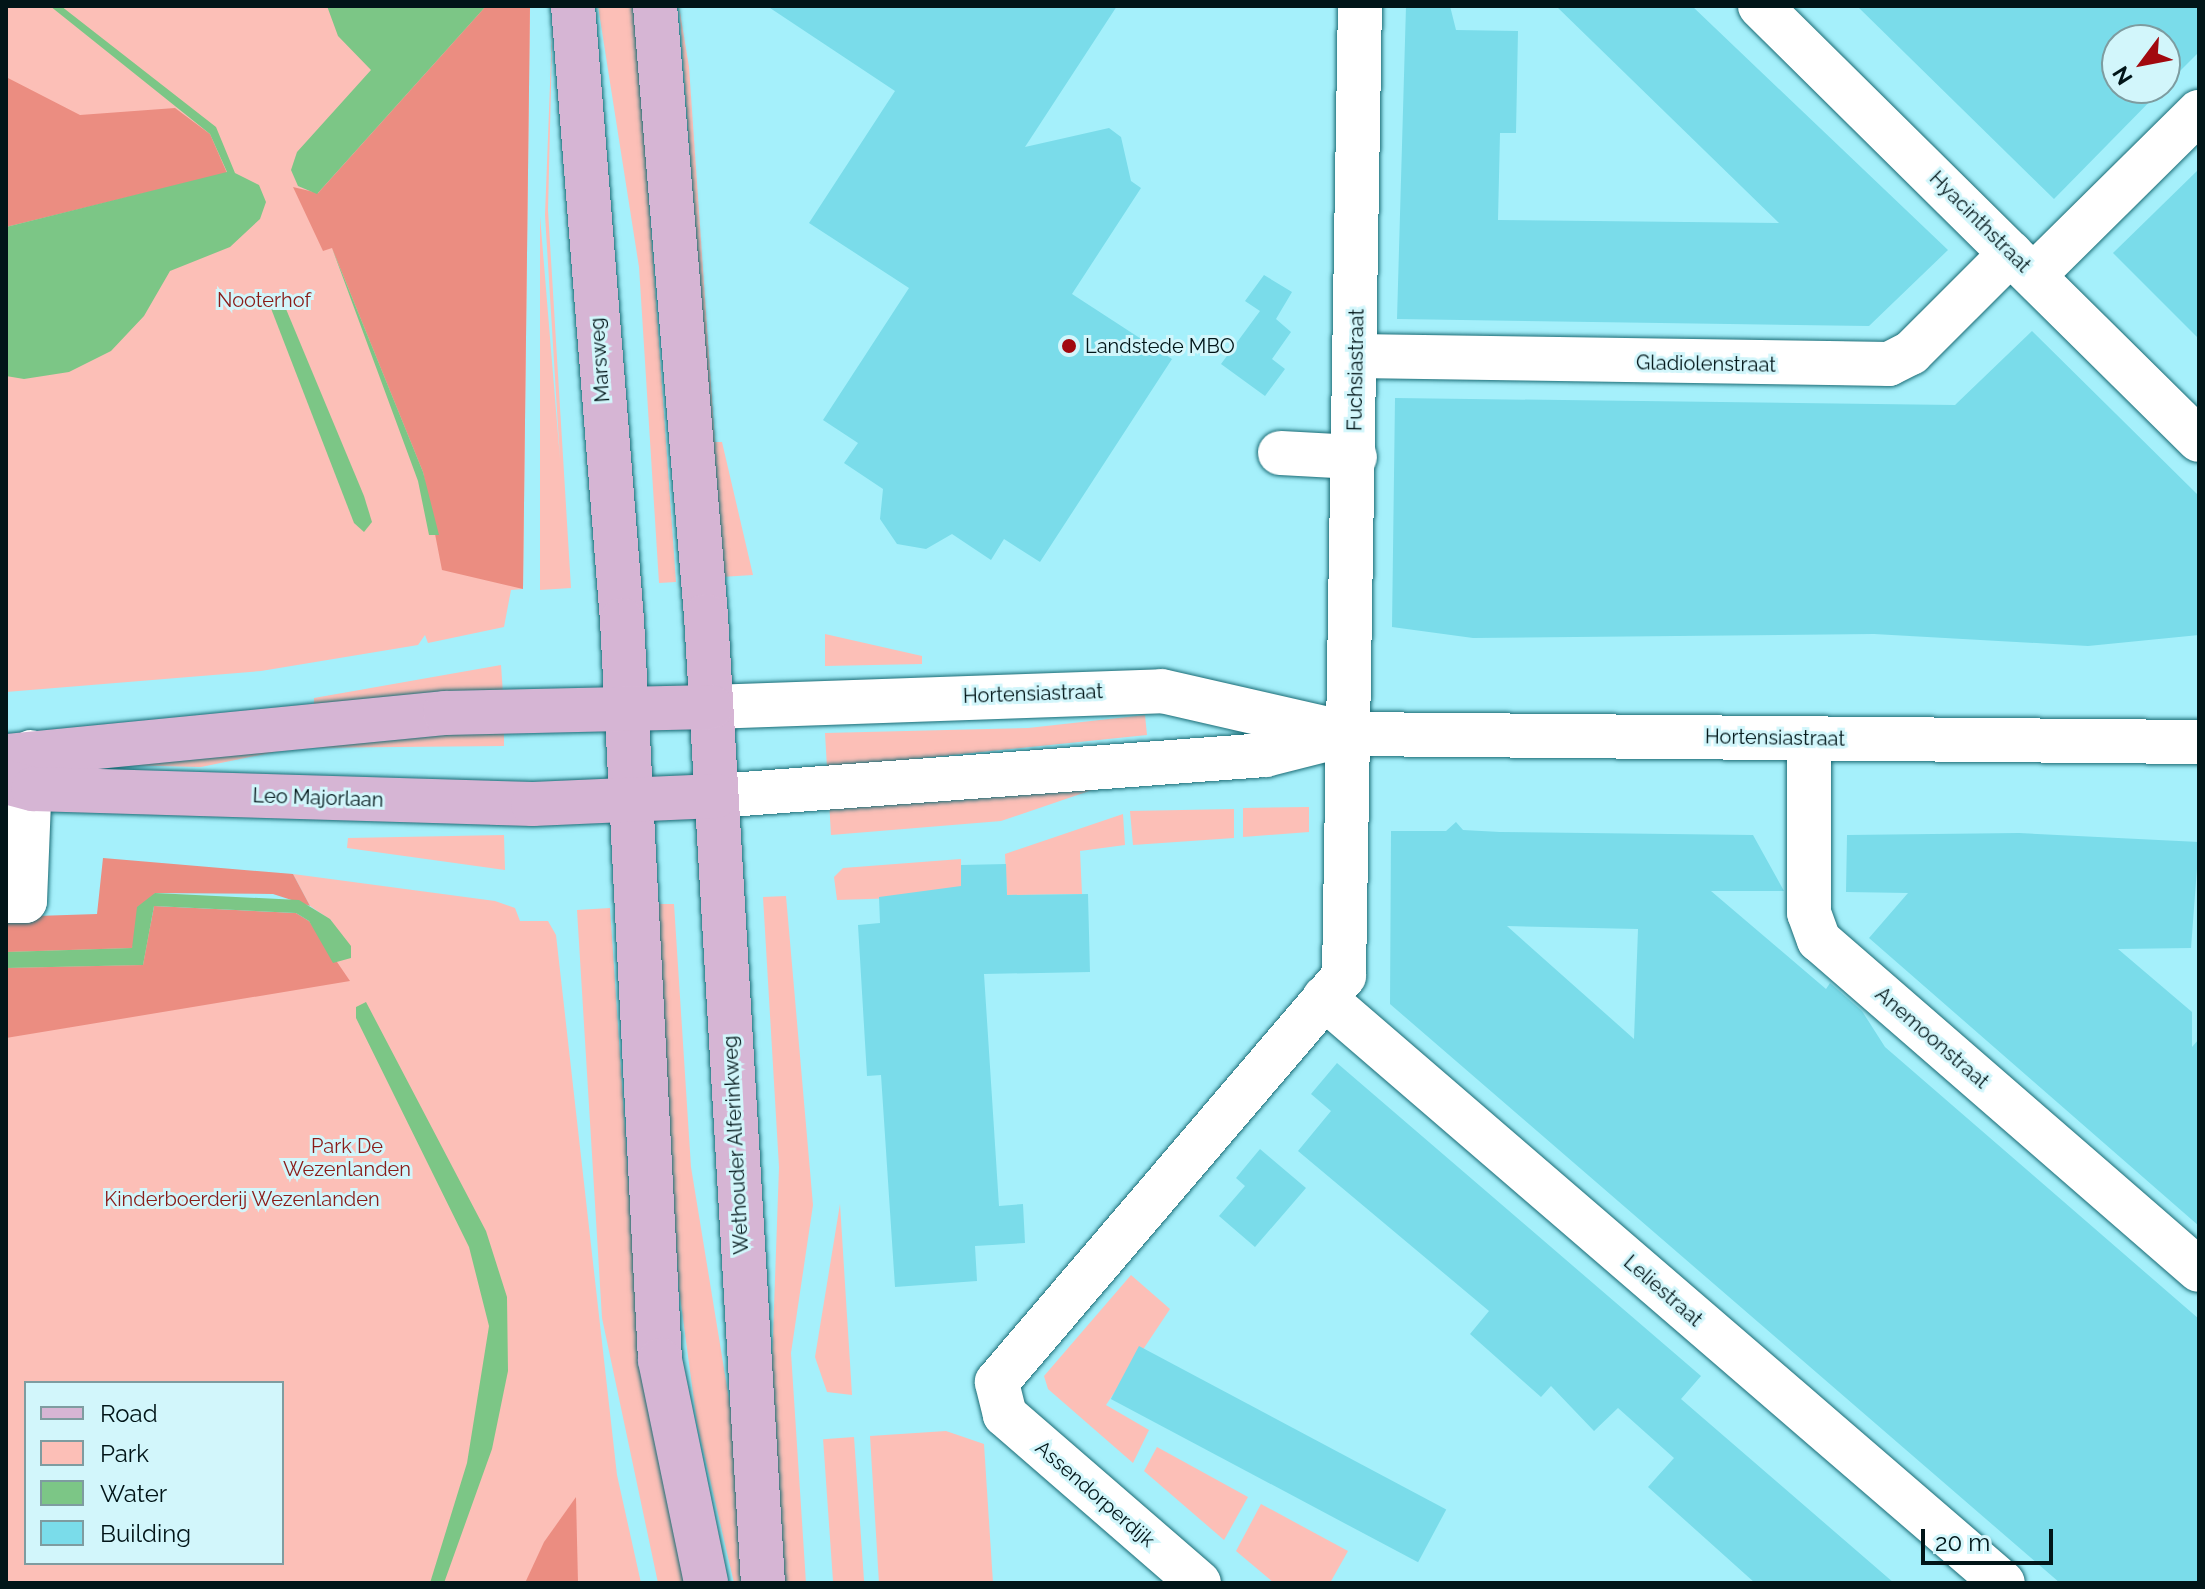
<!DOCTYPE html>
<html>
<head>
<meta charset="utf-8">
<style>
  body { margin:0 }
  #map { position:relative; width:2205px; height:1589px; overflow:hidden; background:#a5f0fb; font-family:Raleway,sans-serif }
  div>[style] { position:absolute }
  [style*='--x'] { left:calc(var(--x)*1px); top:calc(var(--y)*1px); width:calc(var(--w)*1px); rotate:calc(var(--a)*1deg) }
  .green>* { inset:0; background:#fcbfb7; transform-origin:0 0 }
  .forest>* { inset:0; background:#eb8d81 }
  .water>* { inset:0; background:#7cc686 }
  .building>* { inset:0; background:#7adcea; transform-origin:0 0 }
  .roads { filter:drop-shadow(0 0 2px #1a6b75) drop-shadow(0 0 2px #1a6b75) }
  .minor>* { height:44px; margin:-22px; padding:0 22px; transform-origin:22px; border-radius:22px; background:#fff }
  .major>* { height:44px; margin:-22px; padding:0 22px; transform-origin:22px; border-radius:22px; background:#d6b5d4 }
  .dots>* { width:22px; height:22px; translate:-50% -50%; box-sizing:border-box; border:4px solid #d2f6fb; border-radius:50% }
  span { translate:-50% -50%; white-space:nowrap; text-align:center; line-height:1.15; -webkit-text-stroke:6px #d2f6fb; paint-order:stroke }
  .street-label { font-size:20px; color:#011518 }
  .park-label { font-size:20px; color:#8a1b18 }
  .poi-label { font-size:20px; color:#011518 }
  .left { translate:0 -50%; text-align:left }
  .frame { position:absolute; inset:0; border:8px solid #011518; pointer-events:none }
  .legend { position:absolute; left:24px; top:1381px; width:260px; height:184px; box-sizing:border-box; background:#d2f6fb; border:2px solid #7e9ca0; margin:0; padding:10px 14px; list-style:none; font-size:24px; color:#011518 }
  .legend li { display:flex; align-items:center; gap:16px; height:40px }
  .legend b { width:40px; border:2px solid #7e9ca0 }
  .north { position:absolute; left:2101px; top:24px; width:80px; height:80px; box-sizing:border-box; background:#d2f6fb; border:2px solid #7e9ca0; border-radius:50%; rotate:238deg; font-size:22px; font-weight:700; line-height:32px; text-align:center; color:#011518 }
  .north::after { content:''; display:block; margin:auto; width:28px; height:36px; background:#a2090f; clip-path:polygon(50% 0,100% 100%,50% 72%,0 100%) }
  .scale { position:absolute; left:1921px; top:1529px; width:132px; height:36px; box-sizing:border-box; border:4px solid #011518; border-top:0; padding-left:10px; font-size:24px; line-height:28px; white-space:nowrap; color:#011518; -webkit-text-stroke:6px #d2f6fb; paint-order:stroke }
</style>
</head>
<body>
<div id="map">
  <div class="green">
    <i style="clip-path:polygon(6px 6px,530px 6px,523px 589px,511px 590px,504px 627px,428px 643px,425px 635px,418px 645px,261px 671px,6px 692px)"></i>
    <i style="clip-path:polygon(553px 6px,548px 210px,571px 588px,540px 590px,540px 216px,560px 459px,545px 215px)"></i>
    <i style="clip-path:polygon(598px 6px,635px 6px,676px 582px,659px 583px,639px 267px)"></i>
    <i style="clip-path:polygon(679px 6px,689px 67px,715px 442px,722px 442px,753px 575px,721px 577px)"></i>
    <i style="clip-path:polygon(825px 634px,922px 656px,922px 664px,825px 666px)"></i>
    <i style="clip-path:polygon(501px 665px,503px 694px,314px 706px,314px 698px)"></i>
    <i style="clip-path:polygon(1145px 715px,1147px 735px,827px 768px,825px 733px,1028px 728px)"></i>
    <i style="clip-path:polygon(504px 731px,504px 746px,294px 748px,201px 767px,118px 765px,119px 754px)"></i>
    <i style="clip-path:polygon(1095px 789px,1001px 821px,831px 835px,829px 800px)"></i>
    <i style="clip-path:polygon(1309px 807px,1309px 832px,1243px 837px,1243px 808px)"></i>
    <i style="clip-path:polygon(1234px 809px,1234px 838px,1133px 845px,1130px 811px)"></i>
    <i style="clip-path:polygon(1123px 814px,1125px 845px,1080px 851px,1082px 894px,1007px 895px,1005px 854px)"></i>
    <i style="clip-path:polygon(504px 835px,505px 870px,347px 848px,348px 838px)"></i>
    <i style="clip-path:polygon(961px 859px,961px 896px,837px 900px,834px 877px,843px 868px)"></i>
    <i style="clip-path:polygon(evenodd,293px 874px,495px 901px,515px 908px,520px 921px,548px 921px,556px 935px,617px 1475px,641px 1583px,6px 1583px,6px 924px,332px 921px,310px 906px,293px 874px,26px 1383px,282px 1383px,282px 1563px,26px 1563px,26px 1383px)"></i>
    <i style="clip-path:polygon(786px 896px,813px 1205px,791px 1353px,806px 1583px,780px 1583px,771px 1391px,779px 1167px,763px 897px)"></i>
    <i style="clip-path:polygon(654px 904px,674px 904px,691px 1167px,746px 1503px,750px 1583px,734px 1583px,697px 1423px,679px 1289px)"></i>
    <i style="clip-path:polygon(610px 908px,638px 1320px,692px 1583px,658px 1583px,602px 1318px,577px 910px)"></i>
    <i style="clip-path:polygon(840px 1204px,852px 1395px,827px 1392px,815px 1357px)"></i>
    <i style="clip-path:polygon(1131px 1275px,1170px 1309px,1106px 1405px,1149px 1430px,1133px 1463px,1048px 1389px,1044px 1376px)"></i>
    <i style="clip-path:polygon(946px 1431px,984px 1444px,993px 1583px,879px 1583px,870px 1436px)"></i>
    <i style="left:854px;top:1437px;width:146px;height:31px;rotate:86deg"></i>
    <i style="clip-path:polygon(1157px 1447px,1248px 1497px,1224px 1540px,1144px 1471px)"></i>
    <i style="clip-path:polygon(1261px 1504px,1348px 1551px,1330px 1583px,1274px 1583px,1236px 1551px)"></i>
  </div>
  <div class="forest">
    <i style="clip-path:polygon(486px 6px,530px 6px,523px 589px,442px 570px,423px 472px,332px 248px,323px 251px,293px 187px,318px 193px)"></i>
    <i style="clip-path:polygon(6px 77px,80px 115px,175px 108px,210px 134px,227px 173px,6px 227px)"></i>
    <i style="clip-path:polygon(103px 858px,293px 874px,310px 906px,273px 894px,155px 893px,132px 948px,6px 952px,6px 917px,97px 914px)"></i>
    <i style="clip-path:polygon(154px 906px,296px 913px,309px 921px,350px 981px,6px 1038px,6px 968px,143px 965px)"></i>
    <i style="clip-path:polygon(576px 1497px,578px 1583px,525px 1583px,544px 1542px)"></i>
  </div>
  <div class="water">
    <i style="clip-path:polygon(50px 6px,61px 6px,216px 127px,235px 173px,259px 185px,266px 202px,260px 219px,230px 247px,170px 271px,144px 316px,111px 351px,69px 372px,24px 379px,6px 376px,6px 227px,227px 172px,210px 134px)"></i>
    <i style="clip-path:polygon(327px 6px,486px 6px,317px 194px,298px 186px,291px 170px,297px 152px,371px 70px,338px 36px)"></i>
    <i style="clip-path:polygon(332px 248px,423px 472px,439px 535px,429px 535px,418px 481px)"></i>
    <i style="clip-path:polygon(281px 297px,364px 496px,372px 522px,364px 532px,354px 523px,272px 311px,270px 302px)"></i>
    <i style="clip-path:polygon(155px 893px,299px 900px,330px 919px,351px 946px,351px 958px,333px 963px,309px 921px,296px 913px,154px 906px,143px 965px,6px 968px,6px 952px,132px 948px,137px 907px)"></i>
    <i style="clip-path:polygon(366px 1002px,486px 1231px,507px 1297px,508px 1371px,492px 1449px,444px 1583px,430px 1583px,467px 1463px,489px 1326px,469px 1247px,356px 1018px,356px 1007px)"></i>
  </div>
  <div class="building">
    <i style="clip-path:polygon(767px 6px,1117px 6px,1025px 147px,1109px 128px,1121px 137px,1131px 181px,1141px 188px,1072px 294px,1172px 359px,1040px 562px,1004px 539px,991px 560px,952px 534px,926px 549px,897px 544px,880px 519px,883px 489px,844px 463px,858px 443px,823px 420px,909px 288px,809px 223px,895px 91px)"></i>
    <i style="clip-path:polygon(1406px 6px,1450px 6px,1456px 30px,1518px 31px,1516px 133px,1500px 133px,1498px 220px,1779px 223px,1556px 6px,1692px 6px,1948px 250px,1869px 326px,1397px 319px)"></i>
    <i style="clip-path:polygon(1857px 6px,2199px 6px,2199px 52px,2165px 86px,2165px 40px,2117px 40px,2117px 88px,2163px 88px,2054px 199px)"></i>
    <i style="clip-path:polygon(2199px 169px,2199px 339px,2113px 253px)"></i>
    <i style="clip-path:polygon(1264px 275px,1292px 292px,1276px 319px,1291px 332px,1272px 359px,1285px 369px,1265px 396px,1221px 364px,1260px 311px,1245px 301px)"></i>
    <i style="clip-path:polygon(2032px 331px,2199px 496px,2199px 635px,2088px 646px,1874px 634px,1473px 638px,1392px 627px,1395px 398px,1955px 405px)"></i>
    <i style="clip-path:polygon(evenodd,1456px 822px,1463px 830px,1500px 832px,1753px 835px,1784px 891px,1711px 891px,1826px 989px,1830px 983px,1862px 1011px,1885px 1047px,2199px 1319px,2199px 1583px,2060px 1583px,1390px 1004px,1391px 831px,1446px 831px,1456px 822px,1507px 926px,1638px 929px,1634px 1039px,1507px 926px)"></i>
    <i style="clip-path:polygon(2019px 833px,2199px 842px,2191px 948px,2118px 949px,2192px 1012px,2192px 1047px,2199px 1039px,2199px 1226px,1869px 938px,1908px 893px,1846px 892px,1847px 835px)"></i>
    <i style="clip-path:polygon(1006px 864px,1007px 895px,1088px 894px,1090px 972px,984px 974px,999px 1206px,1023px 1204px,1025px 1243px,975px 1246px,977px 1281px,895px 1287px,881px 1075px,867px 1076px,858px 925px,880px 923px,879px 897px,961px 886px,961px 865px)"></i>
    <i style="clip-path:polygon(1337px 1063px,1701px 1376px,1681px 1399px,1894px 1583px,1755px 1583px,1648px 1487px,1674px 1458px,1618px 1408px,1594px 1431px,1551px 1386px,1541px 1397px,1470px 1334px,1489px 1311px,1298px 1151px,1331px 1111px,1311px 1094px)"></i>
    <i style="clip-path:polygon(1260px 1149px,1306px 1188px,1255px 1247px,1219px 1216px,1245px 1186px,1236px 1178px)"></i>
    <i style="left:1139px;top:1346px;width:348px;height:60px;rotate:28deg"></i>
  </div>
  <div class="roads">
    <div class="minor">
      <i style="--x:1760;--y:6;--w:617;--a:44.67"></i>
      <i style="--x:2034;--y:275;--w:232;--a:-44.7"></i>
      <i style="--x:1356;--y:356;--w:533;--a:0.86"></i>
      <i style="--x:1889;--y:364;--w:25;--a:-27"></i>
      <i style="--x:1911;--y:353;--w:141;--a:-45"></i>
      <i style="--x:1280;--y:453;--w:75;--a:3.1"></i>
      <i style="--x:711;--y:707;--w:451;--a:-2"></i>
      <i style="--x:1162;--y:691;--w:193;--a:12.9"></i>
      <i style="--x:1350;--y:734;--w:849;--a:0.54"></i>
      <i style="--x:1809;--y:738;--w:175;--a:90"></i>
      <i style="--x:1809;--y:913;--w:29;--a:70"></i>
      <i style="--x:1819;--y:940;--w:503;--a:40.97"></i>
      <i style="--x:716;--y:796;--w:551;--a:-4.27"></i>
      <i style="--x:1265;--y:755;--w:77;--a:-14.2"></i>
      <i style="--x:6;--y:901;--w:19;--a:0"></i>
      <i style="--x:25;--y:901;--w:149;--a:-87.7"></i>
      <i style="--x:1324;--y:998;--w:896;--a:40.75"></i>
      <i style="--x:1199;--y:1583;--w:257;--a:-139.1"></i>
      <i style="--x:1005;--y:1415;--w:34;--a:-104"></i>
      <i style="--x:997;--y:1382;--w:534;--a:-49.48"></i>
      <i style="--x:1344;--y:976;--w:970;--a:-89.06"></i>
    </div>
    <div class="major">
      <i style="--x:573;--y:6;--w:616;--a:85.44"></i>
      <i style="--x:622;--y:620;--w:741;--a:87.06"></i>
      <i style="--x:660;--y:1360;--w:228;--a:78.3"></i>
      <i style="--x:655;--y:6;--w:612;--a:85.22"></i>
      <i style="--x:706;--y:616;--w:969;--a:86.63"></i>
      <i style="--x:6;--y:756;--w:441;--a:-5.6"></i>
      <i style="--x:445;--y:713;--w:266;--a:-1.3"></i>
      <i style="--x:6;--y:782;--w:28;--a:15"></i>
      <i style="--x:33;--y:789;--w:500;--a:1.72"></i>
      <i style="--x:533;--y:804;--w:183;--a:-2.5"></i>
    </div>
  </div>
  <div class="dots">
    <i style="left:1069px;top:346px;background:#a2090f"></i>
  </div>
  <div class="street-label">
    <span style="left:1980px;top:222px;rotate:45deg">Hyacinthstraat</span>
    <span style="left:600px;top:360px;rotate:-94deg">Marsweg</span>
    <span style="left:1706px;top:364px;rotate:1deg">Gladiolenstraat</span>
    <span style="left:1356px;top:370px;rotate:-89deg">Fuchsiastraat</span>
    <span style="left:1033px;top:694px;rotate:-2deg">Hortensiastraat</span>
    <span style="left:1775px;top:738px;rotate:1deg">Hortensiastraat</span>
    <span style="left:318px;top:798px;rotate:2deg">Leo Majorlaan</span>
    <span style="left:1932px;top:1038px;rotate:41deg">Anemoonstraat</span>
    <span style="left:736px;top:1145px;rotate:-93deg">Wethouder Alferinkweg</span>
    <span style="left:1663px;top:1291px;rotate:41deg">Leliestraat</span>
    <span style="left:1095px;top:1494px;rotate:41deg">Assendorperdijk</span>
  </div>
  <div class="park-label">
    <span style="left:264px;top:300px">Nooterhof</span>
    <span style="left:347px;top:1158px">Park De<br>Wezenlanden</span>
    <span style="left:242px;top:1199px">Kinderboerderij Wezenlanden</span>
  </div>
  <div class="poi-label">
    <span class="left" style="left:1085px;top:346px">Landstede MBO</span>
  </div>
  <div class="frame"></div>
  <ul class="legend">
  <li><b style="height:10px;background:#d6b5d4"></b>Road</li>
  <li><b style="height:22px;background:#fcbfb7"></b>Park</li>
  <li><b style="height:22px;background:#7cc686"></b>Water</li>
  <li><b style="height:22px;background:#7adcea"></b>Building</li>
  </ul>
  <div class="north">N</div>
  <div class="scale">20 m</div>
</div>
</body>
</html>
